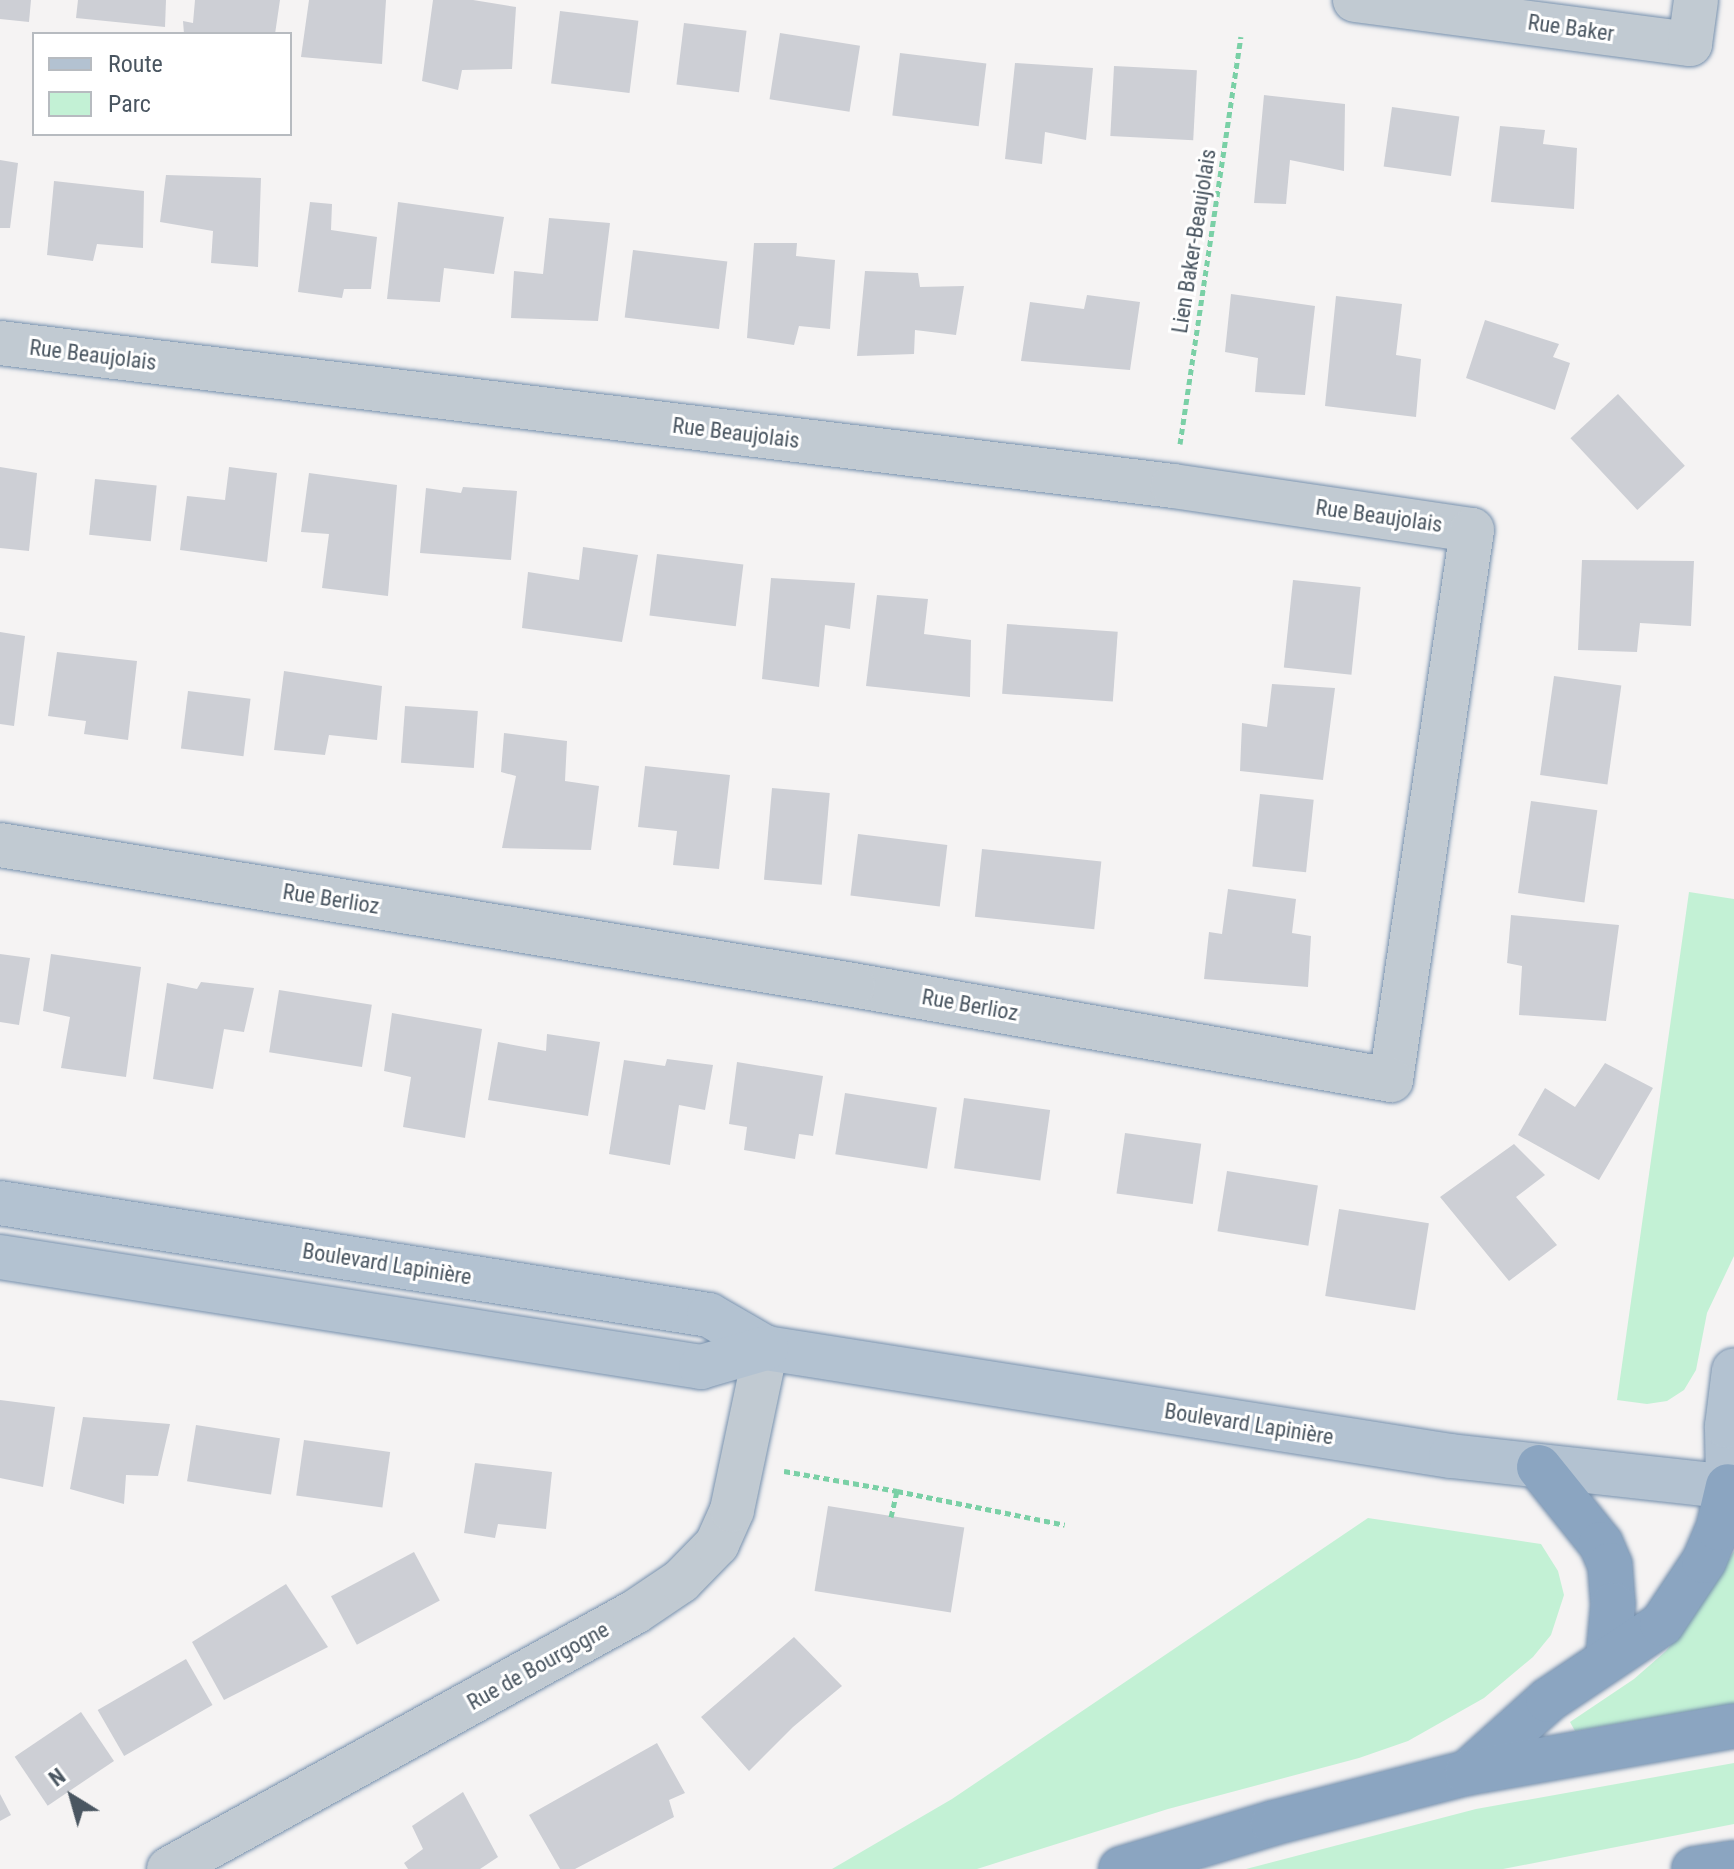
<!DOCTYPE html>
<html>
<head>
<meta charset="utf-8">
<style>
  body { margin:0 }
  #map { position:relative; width:1734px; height:1869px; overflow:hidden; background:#f5f3f3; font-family:"Roboto Condensed",sans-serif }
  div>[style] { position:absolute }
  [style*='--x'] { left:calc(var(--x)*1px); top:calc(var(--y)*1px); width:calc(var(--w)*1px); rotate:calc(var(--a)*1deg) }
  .green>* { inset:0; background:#c3f1d5 }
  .building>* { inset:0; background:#cdcfd5; transform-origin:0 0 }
  .path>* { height:5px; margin-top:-2.5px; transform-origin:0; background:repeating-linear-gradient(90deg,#7ad0a6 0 6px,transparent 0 10px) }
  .roads { filter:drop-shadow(0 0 2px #7690ad) drop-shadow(0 0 2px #7690ad) }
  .minor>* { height:44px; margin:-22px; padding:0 22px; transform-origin:22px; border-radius:22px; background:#c1cad2 }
  .major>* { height:44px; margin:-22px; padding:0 22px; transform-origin:22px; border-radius:22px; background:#b3c2d1 }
  .highway>* { height:44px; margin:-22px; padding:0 22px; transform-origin:22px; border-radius:22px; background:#8ba5c1 }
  span { translate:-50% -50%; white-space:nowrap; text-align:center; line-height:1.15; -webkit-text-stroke:6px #fff; paint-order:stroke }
  .street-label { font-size:22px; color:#4a5661 }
  .legend { position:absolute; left:32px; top:32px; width:260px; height:104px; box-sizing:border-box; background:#fff; border:2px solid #b7bbc0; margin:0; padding:10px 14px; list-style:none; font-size:24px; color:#4a5661 }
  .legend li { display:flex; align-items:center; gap:16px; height:40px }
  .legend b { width:40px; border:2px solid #b7bbc0 }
  .north { position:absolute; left:32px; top:1757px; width:80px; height:80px; -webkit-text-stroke:6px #fff; paint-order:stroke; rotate:323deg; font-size:22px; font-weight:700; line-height:32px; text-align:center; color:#4a5661 }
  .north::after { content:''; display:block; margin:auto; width:28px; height:36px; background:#4a5661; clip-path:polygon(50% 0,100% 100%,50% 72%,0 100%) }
</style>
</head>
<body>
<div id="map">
  <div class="green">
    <i style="clip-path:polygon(1689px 892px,1734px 899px,1734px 1256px,1707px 1313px,1696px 1370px,1684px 1390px,1667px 1401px,1647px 1404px,1617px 1400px)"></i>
    <i style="clip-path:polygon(1368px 1518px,1541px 1544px,1558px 1571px,1564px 1595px,1551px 1635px,1533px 1657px,1484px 1698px,1408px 1741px,1359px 1758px,1168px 1809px,977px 1869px,832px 1869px,952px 1799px)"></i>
    <i style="clip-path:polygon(1734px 1551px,1734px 1704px,1575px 1731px,1570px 1722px,1634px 1679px,1666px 1651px,1692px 1618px)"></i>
    <i style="clip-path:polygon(1734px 1763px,1734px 1824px,1503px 1869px,1246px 1869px,1476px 1809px)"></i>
  </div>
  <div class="building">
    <i style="clip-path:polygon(0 0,31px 0,29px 22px,0 19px)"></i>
    <i style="clip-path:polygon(78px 0,166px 0,165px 27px,76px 18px)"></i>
    <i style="clip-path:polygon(195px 0,280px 0,275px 34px,184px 34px,183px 21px,193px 23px)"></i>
    <i style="clip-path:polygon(309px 0,386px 0,382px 64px,301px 57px)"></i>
    <i style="clip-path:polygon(433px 0,473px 0,516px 7px,512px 69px,462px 70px,458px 90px,422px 81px)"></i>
    <i style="left:560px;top:11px;width:79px;height:73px;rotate:7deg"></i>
    <i style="left:684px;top:23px;width:63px;height:62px;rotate:7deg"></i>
    <i style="left:780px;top:33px;width:81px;height:67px;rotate:9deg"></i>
    <i style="left:900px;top:53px;width:87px;height:63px;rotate:7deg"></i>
    <i style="clip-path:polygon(1015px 63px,1093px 68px,1086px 140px,1045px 132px,1042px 164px,1005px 159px)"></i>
    <i style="left:1114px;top:66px;width:83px;height:70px;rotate:3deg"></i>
    <i style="clip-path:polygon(1264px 95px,1345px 104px,1344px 171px,1290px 160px,1286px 204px,1254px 203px)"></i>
    <i style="left:1392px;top:107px;width:68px;height:60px;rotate:8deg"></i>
    <i style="clip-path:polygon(1500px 126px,1545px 130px,1543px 144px,1577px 148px,1574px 209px,1491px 202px)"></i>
    <i style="clip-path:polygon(0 160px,18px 163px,10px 228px,0 228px)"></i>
    <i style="clip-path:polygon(166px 175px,261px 178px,258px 267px,211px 263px,213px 231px,160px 222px)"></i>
    <i style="clip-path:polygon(54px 181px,144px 191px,143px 248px,97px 244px,93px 261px,47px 255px)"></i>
    <i style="clip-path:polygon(310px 202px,332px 204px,331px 230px,377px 237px,371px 289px,344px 289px,342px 298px,298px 292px)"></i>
    <i style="clip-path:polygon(398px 202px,504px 217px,494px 274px,444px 268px,440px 302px,387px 299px)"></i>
    <i style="clip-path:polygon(549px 218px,610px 223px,598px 321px,511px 318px,514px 271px,543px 274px)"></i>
    <i style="clip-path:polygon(754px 243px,797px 243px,796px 256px,835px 260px,830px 329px,799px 326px,794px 345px,747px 338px)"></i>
    <i style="left:633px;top:250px;width:95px;height:68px;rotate:7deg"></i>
    <i style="clip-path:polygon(865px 271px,918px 273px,920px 287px,964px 286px,956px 335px,915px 330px,914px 354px,857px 356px)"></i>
    <i style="clip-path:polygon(1231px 294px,1315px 306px,1305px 395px,1255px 392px,1258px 358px,1225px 352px)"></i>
    <i style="clip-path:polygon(1087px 295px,1140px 302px,1130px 370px,1021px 361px,1030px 302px,1084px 309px)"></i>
    <i style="clip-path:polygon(1336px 296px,1402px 304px,1396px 355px,1421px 359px,1416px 417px,1325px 406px)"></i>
    <i style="clip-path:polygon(1485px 320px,1559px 344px,1553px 357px,1570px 363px,1555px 410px,1466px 378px)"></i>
    <i style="left:1618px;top:394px;width:98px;height:65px;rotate:47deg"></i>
    <i style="clip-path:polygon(0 467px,37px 473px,29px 551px,0 548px)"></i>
    <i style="clip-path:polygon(229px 467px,277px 473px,267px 562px,180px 550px,187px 496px,225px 500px)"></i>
    <i style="clip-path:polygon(309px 473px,397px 485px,388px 596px,322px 588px,329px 534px,301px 532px)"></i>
    <i style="left:95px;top:479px;width:62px;height:56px;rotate:6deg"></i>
    <i style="clip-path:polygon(463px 487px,517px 491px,511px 560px,420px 553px,426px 488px,461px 493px)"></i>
    <i style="clip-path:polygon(583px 547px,638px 555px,622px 642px,522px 628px,528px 572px,579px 580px)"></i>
    <i style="left:657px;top:554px;width:87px;height:62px;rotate:7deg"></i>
    <i style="clip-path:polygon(1582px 560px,1694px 561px,1691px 626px,1640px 623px,1637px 652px,1578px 650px)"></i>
    <i style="clip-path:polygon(771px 578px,855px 583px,850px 629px,825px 625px,819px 687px,762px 679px)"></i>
    <i style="left:1293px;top:580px;width:68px;height:88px;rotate:6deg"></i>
    <i style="clip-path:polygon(877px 595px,928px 599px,924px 634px,971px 640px,970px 697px,866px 686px)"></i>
    <i style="left:1007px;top:624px;width:111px;height:70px;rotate:4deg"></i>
    <i style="clip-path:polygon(0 632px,25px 636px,14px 726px,0 724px)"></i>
    <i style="clip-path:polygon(57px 652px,137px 661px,128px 740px,84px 734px,86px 721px,48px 716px)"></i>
    <i style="clip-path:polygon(284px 671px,382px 686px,377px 740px,329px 735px,325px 755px,274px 750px)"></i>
    <i style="left:1554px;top:676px;width:68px;height:100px;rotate:8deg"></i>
    <i style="clip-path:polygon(1272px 684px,1335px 688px,1323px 780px,1240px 771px,1242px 723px,1267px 727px)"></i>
    <i style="left:188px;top:691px;width:63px;height:58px;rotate:7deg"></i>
    <i style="left:405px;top:706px;width:73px;height:57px;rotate:4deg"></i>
    <i style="clip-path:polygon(504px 733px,567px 741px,565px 781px,599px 786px,591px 850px,502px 848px,516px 776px,501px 772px)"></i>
    <i style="clip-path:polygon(645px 766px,730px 775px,719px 869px,673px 865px,677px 831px,638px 827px)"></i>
    <i style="left:772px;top:788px;width:58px;height:92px;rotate:5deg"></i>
    <i style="left:1260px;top:794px;width:54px;height:73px;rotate:6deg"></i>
    <i style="left:1531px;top:801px;width:67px;height:93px;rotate:8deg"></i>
    <i style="left:858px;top:834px;width:90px;height:62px;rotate:7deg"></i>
    <i style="left:982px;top:849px;width:120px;height:68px;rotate:6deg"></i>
    <i style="clip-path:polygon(1228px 889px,1296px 899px,1292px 933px,1311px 936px,1308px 987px,1204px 979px,1209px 932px,1222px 934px)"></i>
    <i style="clip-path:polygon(1511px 915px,1619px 925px,1606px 1021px,1519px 1015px,1522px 966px,1507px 963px)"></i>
    <i style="clip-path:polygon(0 954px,30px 958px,19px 1025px,0 1022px)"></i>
    <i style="clip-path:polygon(51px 954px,141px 967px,126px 1077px,61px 1068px,70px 1017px,43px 1011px)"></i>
    <i style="clip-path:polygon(201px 982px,254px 988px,244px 1032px,224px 1029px,213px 1089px,153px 1079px,167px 983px,197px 989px)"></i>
    <i style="left:279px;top:990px;width:94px;height:63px;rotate:9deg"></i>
    <i style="clip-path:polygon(392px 1013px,482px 1029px,465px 1138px,403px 1127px,411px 1077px,384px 1071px)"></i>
    <i style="clip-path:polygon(547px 1034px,600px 1042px,588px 1116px,488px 1100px,498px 1042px,546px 1051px)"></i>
    <i style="clip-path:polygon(667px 1059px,713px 1065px,705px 1110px,679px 1105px,670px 1165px,609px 1154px,624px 1060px,665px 1066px)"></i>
    <i style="clip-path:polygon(737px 1062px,823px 1076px,813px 1136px,799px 1134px,795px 1159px,744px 1150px,747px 1127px,729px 1124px)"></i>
    <i style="clip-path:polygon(1605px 1063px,1653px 1088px,1599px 1180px,1518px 1135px,1545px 1088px,1575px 1107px)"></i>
    <i style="left:845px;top:1093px;width:93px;height:62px;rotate:9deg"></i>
    <i style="left:964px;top:1098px;width:87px;height:71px;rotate:8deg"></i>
    <i style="left:1125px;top:1133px;width:77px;height:61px;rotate:8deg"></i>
    <i style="clip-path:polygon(1514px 1144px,1545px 1175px,1516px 1197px,1557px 1245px,1509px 1281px,1440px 1197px)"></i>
    <i style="left:1227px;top:1171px;width:92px;height:61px;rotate:9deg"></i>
    <i style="left:1339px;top:1209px;width:91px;height:88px;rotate:9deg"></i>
    <i style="clip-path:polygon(0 1400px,55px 1407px,43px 1487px,0 1478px)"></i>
    <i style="clip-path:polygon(83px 1417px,170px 1424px,158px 1476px,126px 1475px,124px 1504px,70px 1489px)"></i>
    <i style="left:196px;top:1425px;width:85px;height:57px;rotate:9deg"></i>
    <i style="left:304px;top:1440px;width:87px;height:56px;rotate:8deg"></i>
    <i style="clip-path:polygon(475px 1463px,552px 1472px,546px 1529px,498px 1524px,495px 1538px,464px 1533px)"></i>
    <i style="left:828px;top:1506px;width:138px;height:86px;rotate:9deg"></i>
    <i style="left:414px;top:1552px;width:55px;height:94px;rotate:62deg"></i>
    <i style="clip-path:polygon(286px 1584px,328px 1647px,224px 1700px,192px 1642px)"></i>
    <i style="clip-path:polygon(794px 1637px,842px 1686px,793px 1727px,749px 1771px,701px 1717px)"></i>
    <i style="left:186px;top:1659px;width:53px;height:102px;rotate:60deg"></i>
    <i style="left:81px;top:1712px;width:59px;height:80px;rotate:56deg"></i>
    <i style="clip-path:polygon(657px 1743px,685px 1793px,669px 1800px,674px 1817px,575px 1869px,560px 1869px,529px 1815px)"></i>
    <i style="clip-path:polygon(463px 1792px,498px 1857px,480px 1869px,408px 1869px,404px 1863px,423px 1849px,412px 1826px)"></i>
    <i style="clip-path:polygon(0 1794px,11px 1815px,0 1821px)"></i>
  </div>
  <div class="path">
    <i style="--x:1180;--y:444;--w:412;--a:-81.5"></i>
    <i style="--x:784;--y:1471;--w:115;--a:10"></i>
    <i style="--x:891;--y:1517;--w:27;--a:-77"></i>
    <i style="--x:897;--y:1491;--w:171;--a:11.4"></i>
  </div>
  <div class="roads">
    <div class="minor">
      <i style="--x:1355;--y:0;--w:338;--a:7.5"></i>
      <i style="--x:1690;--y:44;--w:44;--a:-82.2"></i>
      <i style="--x:0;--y:343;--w:1182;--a:6.95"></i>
      <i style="--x:1173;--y:486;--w:302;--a:8.4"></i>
      <i style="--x:1472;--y:530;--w:556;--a:98.38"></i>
      <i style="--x:1391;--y:1080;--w:546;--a:-169.99"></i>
      <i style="--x:853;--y:985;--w:864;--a:-170.68"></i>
      <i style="--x:169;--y:1869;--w:532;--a:-28.88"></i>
      <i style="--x:635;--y:1612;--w:55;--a:-34"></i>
      <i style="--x:681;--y:1581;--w:52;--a:-45.8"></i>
      <i style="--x:717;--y:1544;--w:37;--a:-66"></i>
      <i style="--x:732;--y:1510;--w:166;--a:-78.1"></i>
    </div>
    <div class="major">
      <i style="--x:0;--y:1203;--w:718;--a:8.98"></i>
      <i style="--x:709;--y:1315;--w:66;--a:30.1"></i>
      <i style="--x:766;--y:1348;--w:693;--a:8.96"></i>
      <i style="--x:1451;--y:1456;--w:285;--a:6.3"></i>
      <i style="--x:0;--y:1257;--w:710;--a:8.92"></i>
      <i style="--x:701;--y:1367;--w:68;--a:-16.3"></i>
      <i style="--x:1728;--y:1486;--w:60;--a:-91"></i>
      <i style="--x:1727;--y:1426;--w:56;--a:-82.9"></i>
    </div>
    <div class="highway">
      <i style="--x:1539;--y:1467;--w:99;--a:51.2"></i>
      <i style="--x:1601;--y:1544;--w:23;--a:67"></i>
      <i style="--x:1610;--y:1565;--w:40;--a:85.7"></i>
      <i style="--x:1613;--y:1605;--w:52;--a:95.5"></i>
      <i style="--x:1467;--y:1773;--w:109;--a:-42"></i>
      <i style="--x:1548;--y:1700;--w:137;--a:-33.7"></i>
      <i style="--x:1662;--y:1624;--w:76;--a:-56.3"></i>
      <i style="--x:1704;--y:1561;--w:36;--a:-67"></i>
      <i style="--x:1718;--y:1528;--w:43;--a:-76.6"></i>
      <i style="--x:1121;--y:1869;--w:159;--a:-16.8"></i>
      <i style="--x:1273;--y:1823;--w:200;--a:-14.5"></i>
      <i style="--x:1467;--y:1773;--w:271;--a:-10"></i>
      <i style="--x:1694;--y:1869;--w:40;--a:-8.5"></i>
    </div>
  </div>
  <div class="street-label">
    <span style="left:1571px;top:28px;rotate:8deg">Rue Baker</span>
    <span style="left:1194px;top:241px;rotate:-81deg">Lien Baker-Beaujolais</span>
    <span style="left:93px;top:355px;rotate:7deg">Rue Beaujolais</span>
    <span style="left:736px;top:433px;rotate:7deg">Rue Beaujolais</span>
    <span style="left:1379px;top:516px;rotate:8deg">Rue Beaujolais</span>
    <span style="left:331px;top:899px;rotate:9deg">Rue Berlioz</span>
    <span style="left:970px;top:1005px;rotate:10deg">Rue Berlioz</span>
    <span style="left:387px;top:1264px;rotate:9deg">Boulevard Lapinière</span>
    <span style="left:1249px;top:1424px;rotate:9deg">Boulevard Lapinière</span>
    <span style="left:538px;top:1666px;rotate:-29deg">Rue de Bourgogne</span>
  </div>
  <ul class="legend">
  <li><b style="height:10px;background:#b3c2d1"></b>Route</li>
  <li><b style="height:22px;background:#c3f1d5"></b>Parc</li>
  </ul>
  <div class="north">N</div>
</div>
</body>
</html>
